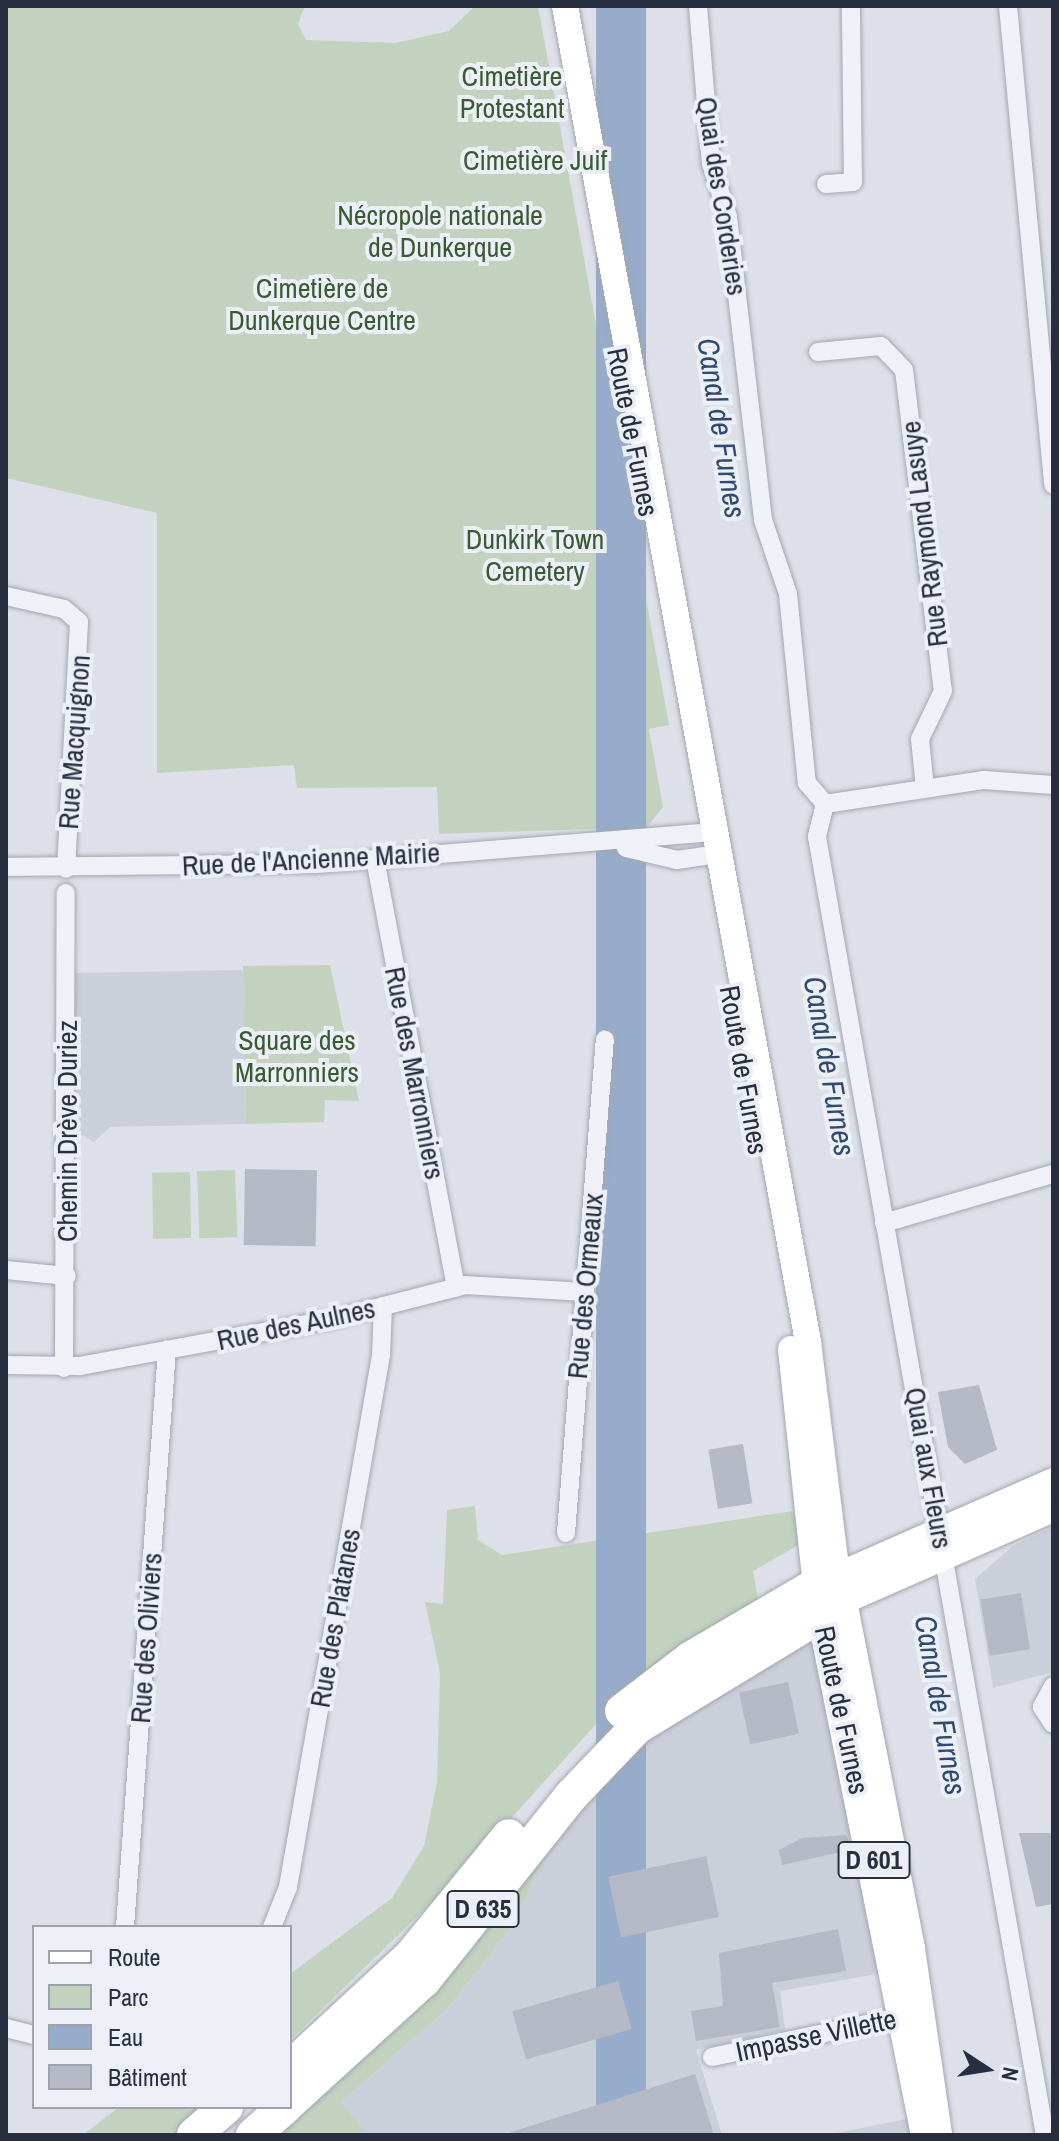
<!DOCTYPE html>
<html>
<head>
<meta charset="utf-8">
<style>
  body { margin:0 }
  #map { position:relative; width:1059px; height:2141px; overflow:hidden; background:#dde0e8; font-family:"Archivo Narrow",sans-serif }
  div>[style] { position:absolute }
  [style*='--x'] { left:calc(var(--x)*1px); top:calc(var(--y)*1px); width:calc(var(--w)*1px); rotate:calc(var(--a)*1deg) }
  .built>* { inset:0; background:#cbcfda }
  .green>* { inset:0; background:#c2d2be; transform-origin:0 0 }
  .water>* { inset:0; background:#96acca; transform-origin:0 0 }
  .pier>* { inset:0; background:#dde0e8 }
  .building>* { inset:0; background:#b4b9c5; transform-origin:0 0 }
  .roads { filter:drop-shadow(0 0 2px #a2a7b2) drop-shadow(0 0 2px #a2a7b2) }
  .street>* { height:18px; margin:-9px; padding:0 9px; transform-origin:9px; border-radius:9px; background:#f0f1f6 }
  .secondary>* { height:26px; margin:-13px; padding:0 13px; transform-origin:13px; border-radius:13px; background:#fff }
  .primary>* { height:30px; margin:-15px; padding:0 15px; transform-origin:15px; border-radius:15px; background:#fff }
  .highway>* { height:34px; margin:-17px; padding:0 17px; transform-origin:17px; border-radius:17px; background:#fff }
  span { translate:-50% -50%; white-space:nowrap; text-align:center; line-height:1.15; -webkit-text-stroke:8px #eceff5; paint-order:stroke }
  .shield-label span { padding:2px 6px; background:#eceff5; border:2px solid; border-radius:6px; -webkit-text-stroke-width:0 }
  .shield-label { font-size:26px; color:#262e3f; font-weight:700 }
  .park-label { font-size:28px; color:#385b32 }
  .street-label { font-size:28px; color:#262e3f }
  .water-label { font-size:30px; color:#2e4a74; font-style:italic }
  .frame { position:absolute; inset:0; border:8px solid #262e3f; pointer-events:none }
  .legend { position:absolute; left:32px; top:1925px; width:260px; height:184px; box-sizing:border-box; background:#eceff5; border:2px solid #9da2ac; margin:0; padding:10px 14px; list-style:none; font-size:24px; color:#262e3f }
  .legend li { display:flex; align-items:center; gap:16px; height:40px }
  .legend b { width:40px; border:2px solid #9da2ac }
  .north { position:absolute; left:947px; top:2029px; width:80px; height:80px; -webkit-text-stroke:6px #eceff5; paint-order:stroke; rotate:102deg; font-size:22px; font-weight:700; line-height:32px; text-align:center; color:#262e3f }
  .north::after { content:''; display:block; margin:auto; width:28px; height:36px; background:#262e3f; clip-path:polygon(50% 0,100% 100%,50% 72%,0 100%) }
</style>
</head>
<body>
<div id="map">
  <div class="built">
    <i style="clip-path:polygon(243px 970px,246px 1124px,110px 1127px,94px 1142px,74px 1131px,73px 973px)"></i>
    <i style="clip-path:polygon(1053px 1527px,1053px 1672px,993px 1688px,975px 1579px,1014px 1545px)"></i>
    <i style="clip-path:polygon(799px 1637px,819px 1646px,883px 1973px,780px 1991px,785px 2030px,696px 2050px,722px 2135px,369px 2135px,341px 2102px,447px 2009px,510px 1929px,570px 1807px,628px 1748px)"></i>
    <i style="clip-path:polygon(911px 2118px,914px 2135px,827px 2135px)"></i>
  </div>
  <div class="green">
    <i style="clip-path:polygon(6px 6px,305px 6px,298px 24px,306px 40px,395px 43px,449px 31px,475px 6px,538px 6px,669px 725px,649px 729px,663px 807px,647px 827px,439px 834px,437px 787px,297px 788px,294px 765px,157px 773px,157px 513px,6px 478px)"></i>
    <i style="clip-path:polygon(330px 965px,359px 1101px,325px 1100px,324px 1122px,246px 1124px,243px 966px)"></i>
    <i style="left:235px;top:1170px;width:67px;height:38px;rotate:88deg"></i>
    <i style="left:190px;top:1172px;width:66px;height:38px;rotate:89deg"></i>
    <i style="clip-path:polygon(475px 1506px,478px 1540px,502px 1555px,793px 1511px,802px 1543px,753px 1571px,759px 1604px,633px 1683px,461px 1874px,290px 2040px,290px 1974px,392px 1898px,424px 1846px,437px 1782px,440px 1673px,425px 1602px,443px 1604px,447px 1510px)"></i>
    <i style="clip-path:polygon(570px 1807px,510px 1929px,447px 2009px,341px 2102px,369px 2135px,281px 2135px,471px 1950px)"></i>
    <i style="clip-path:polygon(119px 2107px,212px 2107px,180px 2135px,83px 2135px)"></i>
  </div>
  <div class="water">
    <i style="left:596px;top:6px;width:50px;height:2161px"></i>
  </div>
  <div class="pier">
    <i style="clip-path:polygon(899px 1491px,901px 1504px,858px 1521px,855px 1507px)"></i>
  </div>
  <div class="building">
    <i style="left:245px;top:1169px;width:72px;height:76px;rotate:1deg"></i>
    <i style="clip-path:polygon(979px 1385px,997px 1450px,965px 1464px,948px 1447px,938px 1392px)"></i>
    <i style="left:743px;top:1444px;width:60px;height:35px;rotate:81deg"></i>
    <i style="left:1021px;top:1593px;width:57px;height:41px;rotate:81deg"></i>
    <i style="left:788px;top:1682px;width:53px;height:50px;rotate:78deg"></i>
    <i style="clip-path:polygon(1019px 1833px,1051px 1833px,1053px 1904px,1036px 1907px)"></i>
    <i style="clip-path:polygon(847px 1835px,850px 1850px,782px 1865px,779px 1850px,802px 1838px)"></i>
    <i style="left:706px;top:1856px;width:62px;height:100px;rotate:78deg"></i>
    <i style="clip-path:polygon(838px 1929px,846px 1971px,772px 1983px,780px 2027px,696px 2041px,691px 2011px,723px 2006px,719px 1953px)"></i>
    <i style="left:618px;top:1981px;width:50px;height:110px;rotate:74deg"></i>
    <i style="clip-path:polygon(695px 2074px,714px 2135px,512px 2135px,511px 2132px)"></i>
  </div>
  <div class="roads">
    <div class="street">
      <i style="--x:698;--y:6;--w:158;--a:85.3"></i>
      <i style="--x:711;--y:163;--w:57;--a:72.5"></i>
      <i style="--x:728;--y:217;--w:305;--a:83.4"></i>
      <i style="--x:763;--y:520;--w:78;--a:71.3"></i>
      <i style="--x:788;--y:594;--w:190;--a:84.3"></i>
      <i style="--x:807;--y:783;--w:28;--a:49"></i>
      <i style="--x:1008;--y:6;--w:481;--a:84.6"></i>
      <i style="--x:826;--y:184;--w:27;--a:-4"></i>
      <i style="--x:853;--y:182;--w:176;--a:-90.7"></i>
      <i style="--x:818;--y:352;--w:63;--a:-5.4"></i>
      <i style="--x:881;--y:346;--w:33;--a:46"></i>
      <i style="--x:904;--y:370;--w:323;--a:83.1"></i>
      <i style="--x:943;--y:691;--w:53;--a:115.6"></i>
      <i style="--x:920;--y:739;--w:49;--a:84.2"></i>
      <i style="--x:6;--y:596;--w:59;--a:12.6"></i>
      <i style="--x:64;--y:609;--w:20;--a:41"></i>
      <i style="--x:79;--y:622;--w:247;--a:93"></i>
      <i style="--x:825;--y:804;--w:34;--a:104"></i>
      <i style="--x:817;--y:837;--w:1318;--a:80.04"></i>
      <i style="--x:825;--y:804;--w:161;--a:-8.6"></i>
      <i style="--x:984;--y:780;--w:69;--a:4.1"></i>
      <i style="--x:626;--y:848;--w:52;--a:13.2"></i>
      <i style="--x:677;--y:860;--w:41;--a:-8.3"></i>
      <i style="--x:375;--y:859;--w:436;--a:79.3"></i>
      <i style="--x:6;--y:867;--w:310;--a:-0.6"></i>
      <i style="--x:316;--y:864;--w:399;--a:-4.6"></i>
      <i style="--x:884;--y:1223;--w:176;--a:-16.2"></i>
      <i style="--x:6;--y:1270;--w:61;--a:5.6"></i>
      <i style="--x:6;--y:1365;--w:74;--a:0.8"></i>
      <i style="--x:80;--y:1366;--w:257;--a:-10.5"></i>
      <i style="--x:333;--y:1319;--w:136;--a:-14.4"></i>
      <i style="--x:465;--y:1285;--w:120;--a:3.3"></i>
      <i style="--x:64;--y:1368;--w:475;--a:-89.8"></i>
      <i style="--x:566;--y:1533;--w:495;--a:-85.5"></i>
      <i style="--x:1053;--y:1686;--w:24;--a:118"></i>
      <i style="--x:1042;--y:1707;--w:20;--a:57"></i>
      <i style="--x:125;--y:1927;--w:579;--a:-85.84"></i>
      <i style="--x:272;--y:1927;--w:43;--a:-68.2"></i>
      <i style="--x:288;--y:1887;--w:540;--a:-80.08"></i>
      <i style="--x:381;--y:1355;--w:49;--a:-87.7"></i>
      <i style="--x:6;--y:2028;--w:29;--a:14"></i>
      <i style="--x:712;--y:2057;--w:201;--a:-12"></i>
    </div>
    <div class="secondary">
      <i style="--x:565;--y:6;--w:1358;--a:79.69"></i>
      <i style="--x:808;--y:1342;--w:236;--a:82.9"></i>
      <i style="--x:837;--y:1576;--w:236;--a:-23.7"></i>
      <i style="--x:791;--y:1349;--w:237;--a:84"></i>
      <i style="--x:841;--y:1602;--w:232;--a:-23.7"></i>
    </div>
    <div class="primary">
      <i style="--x:926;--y:2135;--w:561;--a:-101.31"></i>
      <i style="--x:816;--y:1585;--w:23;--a:-23"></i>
      <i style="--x:837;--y:1576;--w:380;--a:78.9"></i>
      <i style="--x:910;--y:1949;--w:188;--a:81.7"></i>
    </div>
    <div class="highway">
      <i style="--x:622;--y:1711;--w:86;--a:-37.4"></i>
      <i style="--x:690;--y:1659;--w:146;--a:-30.4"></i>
      <i style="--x:290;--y:2068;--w:163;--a:-42.8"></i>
      <i style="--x:410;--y:1957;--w:156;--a:-50.7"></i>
      <i style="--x:290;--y:2102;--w:181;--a:-42.3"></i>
      <i style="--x:424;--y:1980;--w:236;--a:-51.4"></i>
      <i style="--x:571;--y:1796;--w:95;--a:-46.3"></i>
      <i style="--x:637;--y:1727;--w:215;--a:-31.3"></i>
      <i style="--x:194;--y:2135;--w:43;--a:-41.2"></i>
      <i style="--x:253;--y:2135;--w:43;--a:-41.2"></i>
    </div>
  </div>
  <div class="shield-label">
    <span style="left:874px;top:1860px">D 601</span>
    <span style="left:483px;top:1909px">D 635</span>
  </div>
  <div class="park-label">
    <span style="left:512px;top:92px">Cimetière<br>Protestant</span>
    <span style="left:535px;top:160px">Cimetière Juif</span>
    <span style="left:440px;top:231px">Nécropole nationale<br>de Dunkerque</span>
    <span style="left:322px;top:304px">Cimetière de<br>Dunkerque Centre</span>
    <span style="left:535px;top:555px">Dunkirk Town<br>Cemetery</span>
    <span style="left:297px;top:1056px">Square des<br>Marronniers</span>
  </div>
  <div class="street-label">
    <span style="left:722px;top:196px;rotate:81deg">Quai des Corderies</span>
    <span style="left:633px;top:432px;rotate:79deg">Route de Furnes</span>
    <span style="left:924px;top:534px;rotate:-97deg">Rue Raymond Lasuye</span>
    <span style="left:74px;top:742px;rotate:-86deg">Rue Macquignon</span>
    <span style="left:311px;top:859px;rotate:-3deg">Rue de l'Ancienne Mairie</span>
    <span style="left:744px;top:1070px;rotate:80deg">Route de Furnes</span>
    <span style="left:415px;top:1073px;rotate:79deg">Rue des Marronniers</span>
    <span style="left:67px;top:1131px;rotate:-90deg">Chemin Drève Duriez</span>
    <span style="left:585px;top:1286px;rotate:-85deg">Rue des Ormeaux</span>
    <span style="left:296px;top:1324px;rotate:-12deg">Rue des Aulnes</span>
    <span style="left:929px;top:1468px;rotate:80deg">Quai aux Fleurs</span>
    <span style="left:335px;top:1618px;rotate:-80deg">Rue des Platanes</span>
    <span style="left:146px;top:1638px;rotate:-86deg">Rue des Oliviers</span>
    <span style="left:842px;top:1710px;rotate:78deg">Route de Furnes</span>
    <span style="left:816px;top:2035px;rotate:-12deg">Impasse Villette</span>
  </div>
  <div class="water-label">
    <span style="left:722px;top:428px;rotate:81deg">Canal de Furnes</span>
    <span style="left:830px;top:1066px;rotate:80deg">Canal de Furnes</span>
    <span style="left:941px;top:1705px;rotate:80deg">Canal de Furnes</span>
  </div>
  <div class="frame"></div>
  <ul class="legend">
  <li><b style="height:10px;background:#fff"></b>Route</li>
  <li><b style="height:22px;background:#c2d2be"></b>Parc</li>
  <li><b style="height:22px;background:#96acca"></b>Eau</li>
  <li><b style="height:22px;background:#b4b9c5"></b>Bâtiment</li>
  </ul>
  <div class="north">N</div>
</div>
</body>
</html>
